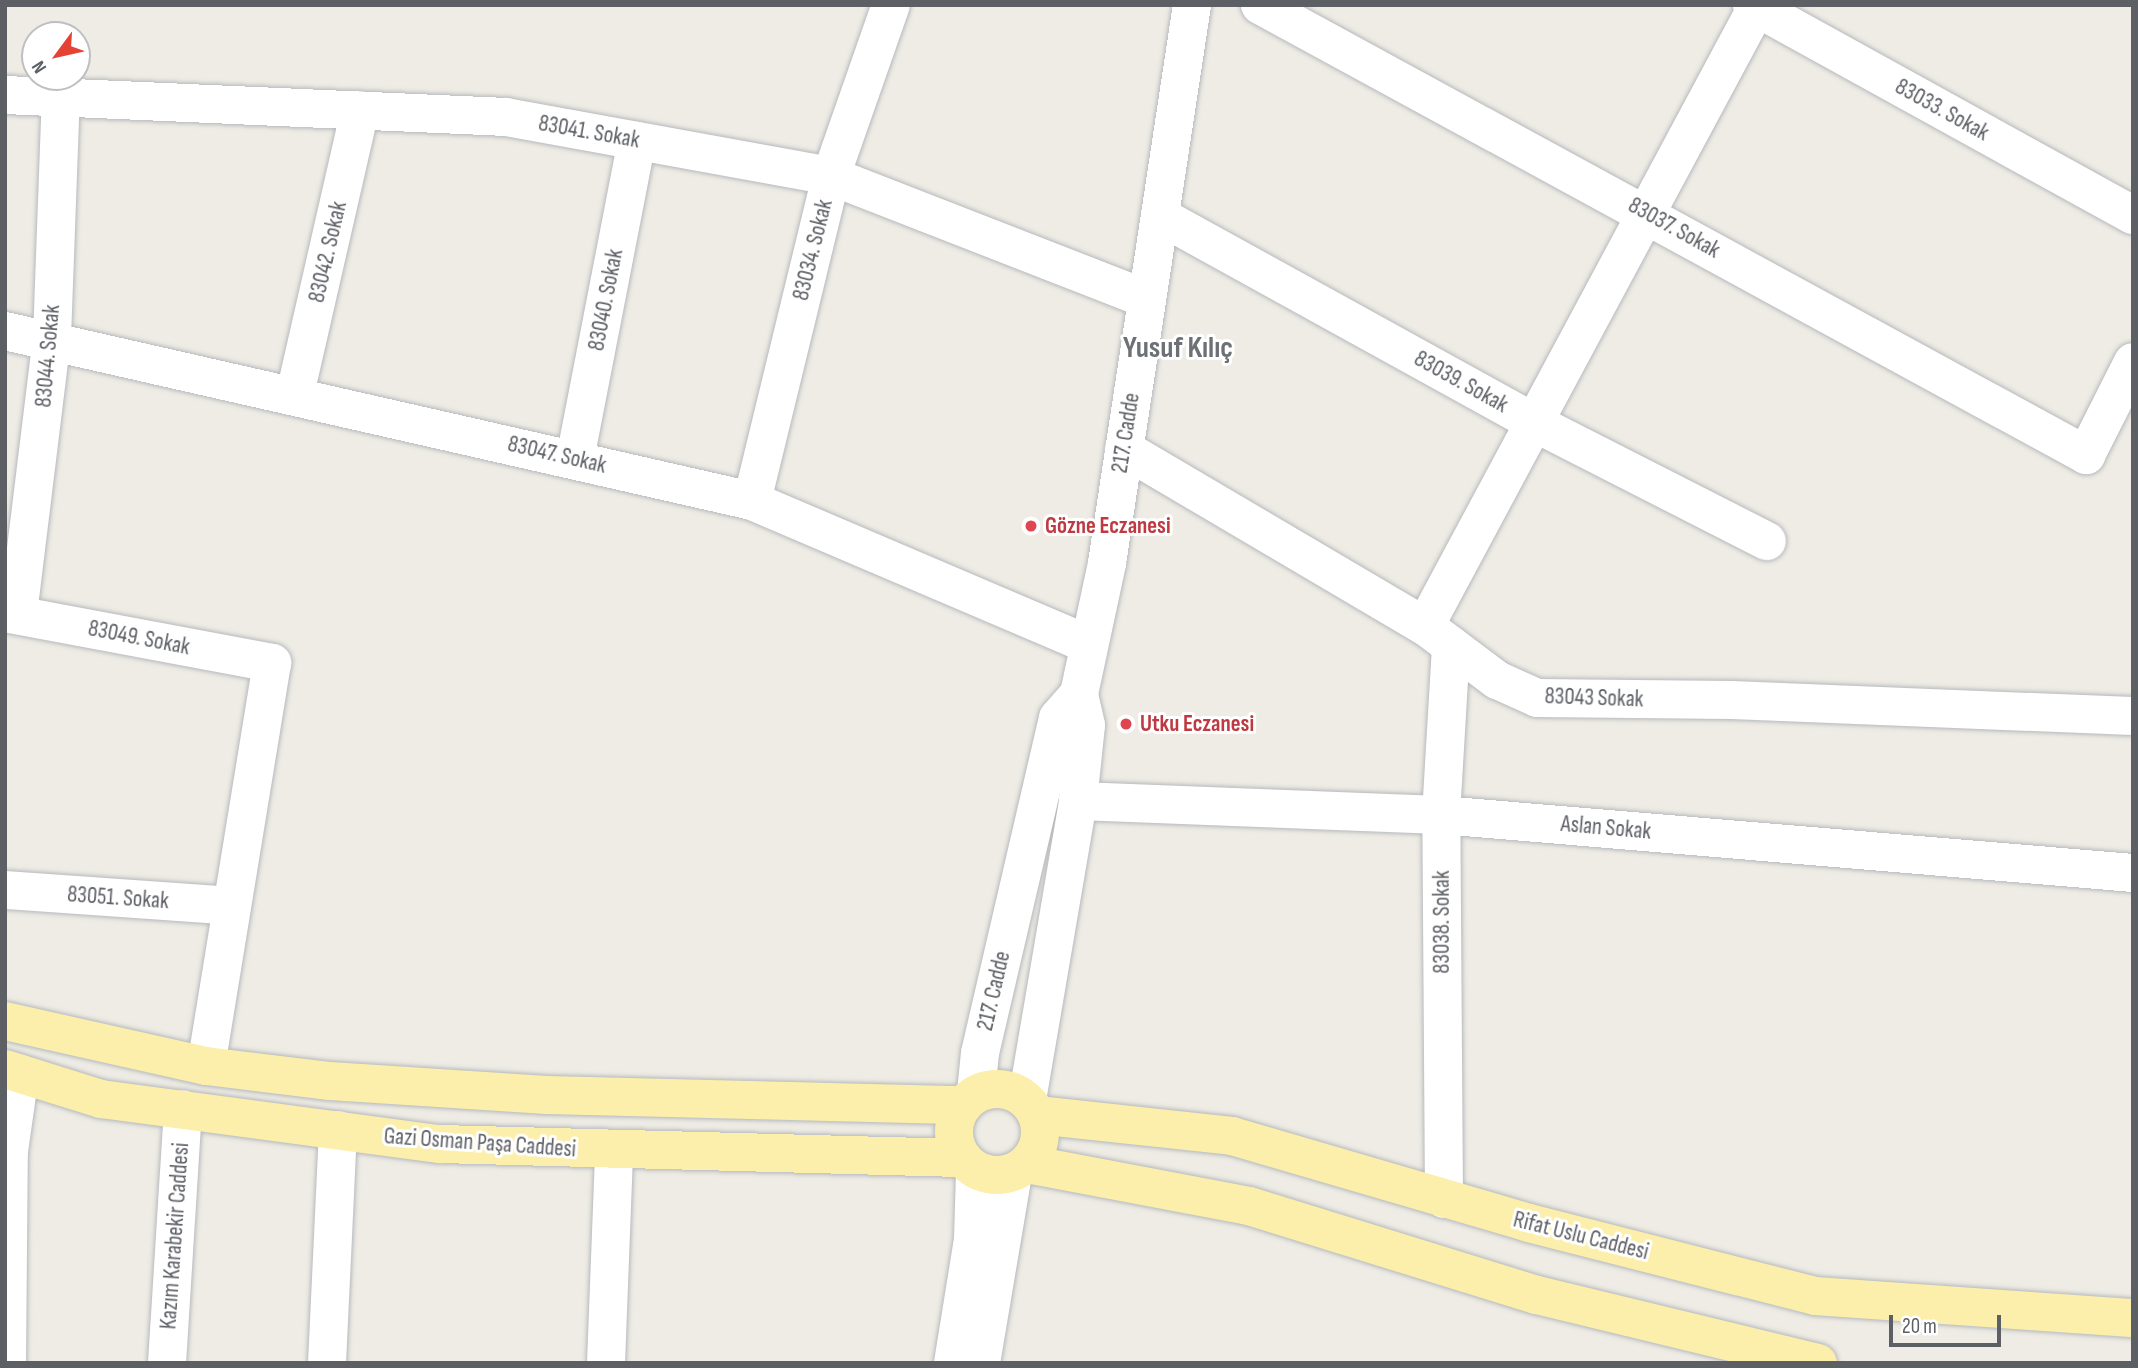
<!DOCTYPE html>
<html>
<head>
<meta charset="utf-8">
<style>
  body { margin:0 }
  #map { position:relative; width:2138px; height:1368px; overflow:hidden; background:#eeece4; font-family:"Sofia Sans Condensed",sans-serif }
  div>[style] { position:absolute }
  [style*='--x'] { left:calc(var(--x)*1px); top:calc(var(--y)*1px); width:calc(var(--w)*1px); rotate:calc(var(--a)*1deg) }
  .roads { filter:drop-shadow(0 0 2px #b6b9bd) drop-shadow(0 0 2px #b6b9bd) }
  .minor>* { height:38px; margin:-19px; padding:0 19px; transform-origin:19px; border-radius:19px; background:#fff }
  .major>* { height:38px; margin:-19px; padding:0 19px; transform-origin:19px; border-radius:19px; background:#fcefab }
  .major>.ring { margin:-19px; padding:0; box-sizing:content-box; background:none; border:38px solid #fcefab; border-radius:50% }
  .dots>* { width:19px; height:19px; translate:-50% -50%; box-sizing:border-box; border:4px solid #fff; border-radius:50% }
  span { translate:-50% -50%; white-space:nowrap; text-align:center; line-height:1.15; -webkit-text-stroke:6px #fff; paint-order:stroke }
  .street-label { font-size:23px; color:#5c5f64 }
  .health-label { font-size:23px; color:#be3a42; font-weight:700 }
  .left { translate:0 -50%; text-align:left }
  .district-label { font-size:30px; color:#6d7176; font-weight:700 }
  .frame { position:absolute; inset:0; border:7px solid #5c5f64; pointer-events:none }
  .north { position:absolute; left:21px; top:21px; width:70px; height:70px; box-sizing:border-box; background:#fff; border:2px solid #bebfc1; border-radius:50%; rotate:237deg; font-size:19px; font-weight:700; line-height:28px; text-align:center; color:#5c5f64 }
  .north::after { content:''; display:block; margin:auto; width:24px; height:32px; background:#e34235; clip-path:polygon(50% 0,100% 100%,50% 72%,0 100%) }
  .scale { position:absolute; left:1889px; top:1315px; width:112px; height:32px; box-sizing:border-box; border:4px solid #5c5f64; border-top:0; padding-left:9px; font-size:21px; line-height:24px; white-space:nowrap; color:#5c5f64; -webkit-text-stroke:5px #fff; paint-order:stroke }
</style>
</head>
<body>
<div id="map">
  <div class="roads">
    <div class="minor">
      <i style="--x:1260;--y:5;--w:941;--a:28.58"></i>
      <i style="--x:2086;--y:455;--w:104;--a:-63.2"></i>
      <i style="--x:1752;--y:5;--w:435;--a:28.9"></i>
      <i style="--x:5;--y:95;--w:501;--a:2.51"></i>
      <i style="--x:506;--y:117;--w:330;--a:10.3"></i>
      <i style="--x:831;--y:176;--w:339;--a:21.3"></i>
      <i style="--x:1160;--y:216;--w:431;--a:28.9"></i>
      <i style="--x:1537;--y:424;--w:258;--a:27"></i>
      <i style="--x:5;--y:331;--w:766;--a:12.82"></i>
      <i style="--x:752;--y:501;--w:366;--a:23.1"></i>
      <i style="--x:295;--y:394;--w:291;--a:-77.1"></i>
      <i style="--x:1124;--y:449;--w:349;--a:30.5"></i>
      <i style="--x:1425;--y:626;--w:90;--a:36.9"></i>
      <i style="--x:1497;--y:680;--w:44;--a:24.2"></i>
      <i style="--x:1537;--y:698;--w:195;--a:0.6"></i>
      <i style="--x:1732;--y:700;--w:401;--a:2.3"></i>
      <i style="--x:575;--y:459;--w:324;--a:-79"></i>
      <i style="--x:752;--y:501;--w:334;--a:-76.3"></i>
      <i style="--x:831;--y:176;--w:181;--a:-70.7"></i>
      <i style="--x:5;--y:613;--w:272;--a:10.6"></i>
      <i style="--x:272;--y:663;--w:408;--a:99.3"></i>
      <i style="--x:18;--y:614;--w:278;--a:-83"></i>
      <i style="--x:52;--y:338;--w:241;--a:-87.9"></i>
      <i style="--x:1425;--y:626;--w:705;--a:-61.8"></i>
      <i style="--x:1078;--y:801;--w:363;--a:2.2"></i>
      <i style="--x:1441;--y:815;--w:694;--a:4.79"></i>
      <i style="--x:5;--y:890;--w:227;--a:4"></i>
      <i style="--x:976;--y:1093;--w:40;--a:-84.3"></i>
      <i style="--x:980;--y:1053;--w:344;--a:-76.9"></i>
      <i style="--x:1058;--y:718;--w:32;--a:-49"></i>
      <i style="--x:1027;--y:1100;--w:303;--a:-80.3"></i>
      <i style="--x:1078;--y:801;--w:76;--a:-84"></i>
      <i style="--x:1086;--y:725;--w:32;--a:-103"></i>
      <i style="--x:1079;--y:694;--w:134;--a:-77.9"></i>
      <i style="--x:1107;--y:563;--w:564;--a:-81.34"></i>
      <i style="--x:1444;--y:1199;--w:384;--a:-90.4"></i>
      <i style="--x:1441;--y:815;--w:170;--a:-86.6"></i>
      <i style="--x:7;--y:1363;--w:212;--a:-89.5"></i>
      <i style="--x:9;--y:1151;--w:78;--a:-81.9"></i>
      <i style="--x:167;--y:1363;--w:254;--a:-86.4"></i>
      <i style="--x:327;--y:1363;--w:233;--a:-87.3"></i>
      <i style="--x:606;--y:1363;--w:211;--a:-87.8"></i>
      <i style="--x:953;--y:1363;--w:126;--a:-80.8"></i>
      <i style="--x:973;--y:1239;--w:68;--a:-88.3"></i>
      <i style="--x:981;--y:1363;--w:193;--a:-80.4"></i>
    </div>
    <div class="major">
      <i style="--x:5;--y:1021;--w:206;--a:12.6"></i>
      <i style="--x:206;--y:1066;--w:125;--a:6.9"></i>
      <i style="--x:330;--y:1081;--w:217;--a:3.7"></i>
      <i style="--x:547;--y:1095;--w:415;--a:1.4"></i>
      <i style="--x:5;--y:1069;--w:101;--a:17.4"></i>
      <i style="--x:101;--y:1099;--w:342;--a:7.6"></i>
      <i style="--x:440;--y:1144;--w:521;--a:1.54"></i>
      <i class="ring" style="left:954px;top:1089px;width:48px;height:48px"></i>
      <i style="--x:1037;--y:1115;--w:196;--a:6.1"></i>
      <i style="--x:1232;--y:1136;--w:309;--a:16.3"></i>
      <i style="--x:1529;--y:1223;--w:296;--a:14.3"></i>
      <i style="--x:1816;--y:1296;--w:318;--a:4"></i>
      <i style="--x:1027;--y:1164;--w:226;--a:10.7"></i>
      <i style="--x:1249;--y:1206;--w:301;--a:17.2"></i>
      <i style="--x:1537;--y:1295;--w:289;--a:13.6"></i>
    </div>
  </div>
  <div class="dots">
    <i style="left:1031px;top:526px;background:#e0444e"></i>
    <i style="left:1126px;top:724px;background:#e0444e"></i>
  </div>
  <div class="street-label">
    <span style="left:1942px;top:110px;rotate:29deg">83033. Sokak</span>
    <span style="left:589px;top:132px;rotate:10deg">83041. Sokak</span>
    <span style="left:1674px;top:228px;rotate:29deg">83037. Sokak</span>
    <span style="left:813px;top:250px;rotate:-76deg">83034. Sokak</span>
    <span style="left:328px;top:252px;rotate:-77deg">83042. Sokak</span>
    <span style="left:606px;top:300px;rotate:-79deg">83040. Sokak</span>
    <span style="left:48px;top:356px;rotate:-85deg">83044. Sokak</span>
    <span style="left:1461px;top:382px;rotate:29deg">83039. Sokak</span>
    <span style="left:1126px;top:433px;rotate:-81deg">217. Cadde</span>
    <span style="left:557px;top:455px;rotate:13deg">83047. Sokak</span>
    <span style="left:139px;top:638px;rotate:11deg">83049. Sokak</span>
    <span style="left:1594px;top:698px;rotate:2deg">83043 Sokak</span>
    <span style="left:1606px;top:828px;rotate:5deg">Aslan Sokak</span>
    <span style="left:118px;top:898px;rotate:4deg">83051. Sokak</span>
    <span style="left:1442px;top:922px;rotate:-90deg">83038. Sokak</span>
    <span style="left:994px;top:991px;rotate:-77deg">217. Cadde</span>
    <span style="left:480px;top:1143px;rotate:4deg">Gazi Osman Paşa Caddesi</span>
    <span style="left:175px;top:1236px;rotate:-86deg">Kazım Karabekir Caddesi</span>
    <span style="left:1581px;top:1236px;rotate:14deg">Rifat Uslu Caddesi</span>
  </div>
  <div class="health-label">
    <span class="left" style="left:1045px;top:526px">Gözne Eczanesi</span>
    <span class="left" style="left:1140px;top:724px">Utku Eczanesi</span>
  </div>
  <div class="district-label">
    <span style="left:1178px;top:348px">Yusuf Kılıç</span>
  </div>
  <div class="frame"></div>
  <div class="north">N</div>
  <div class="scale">20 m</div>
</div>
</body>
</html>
